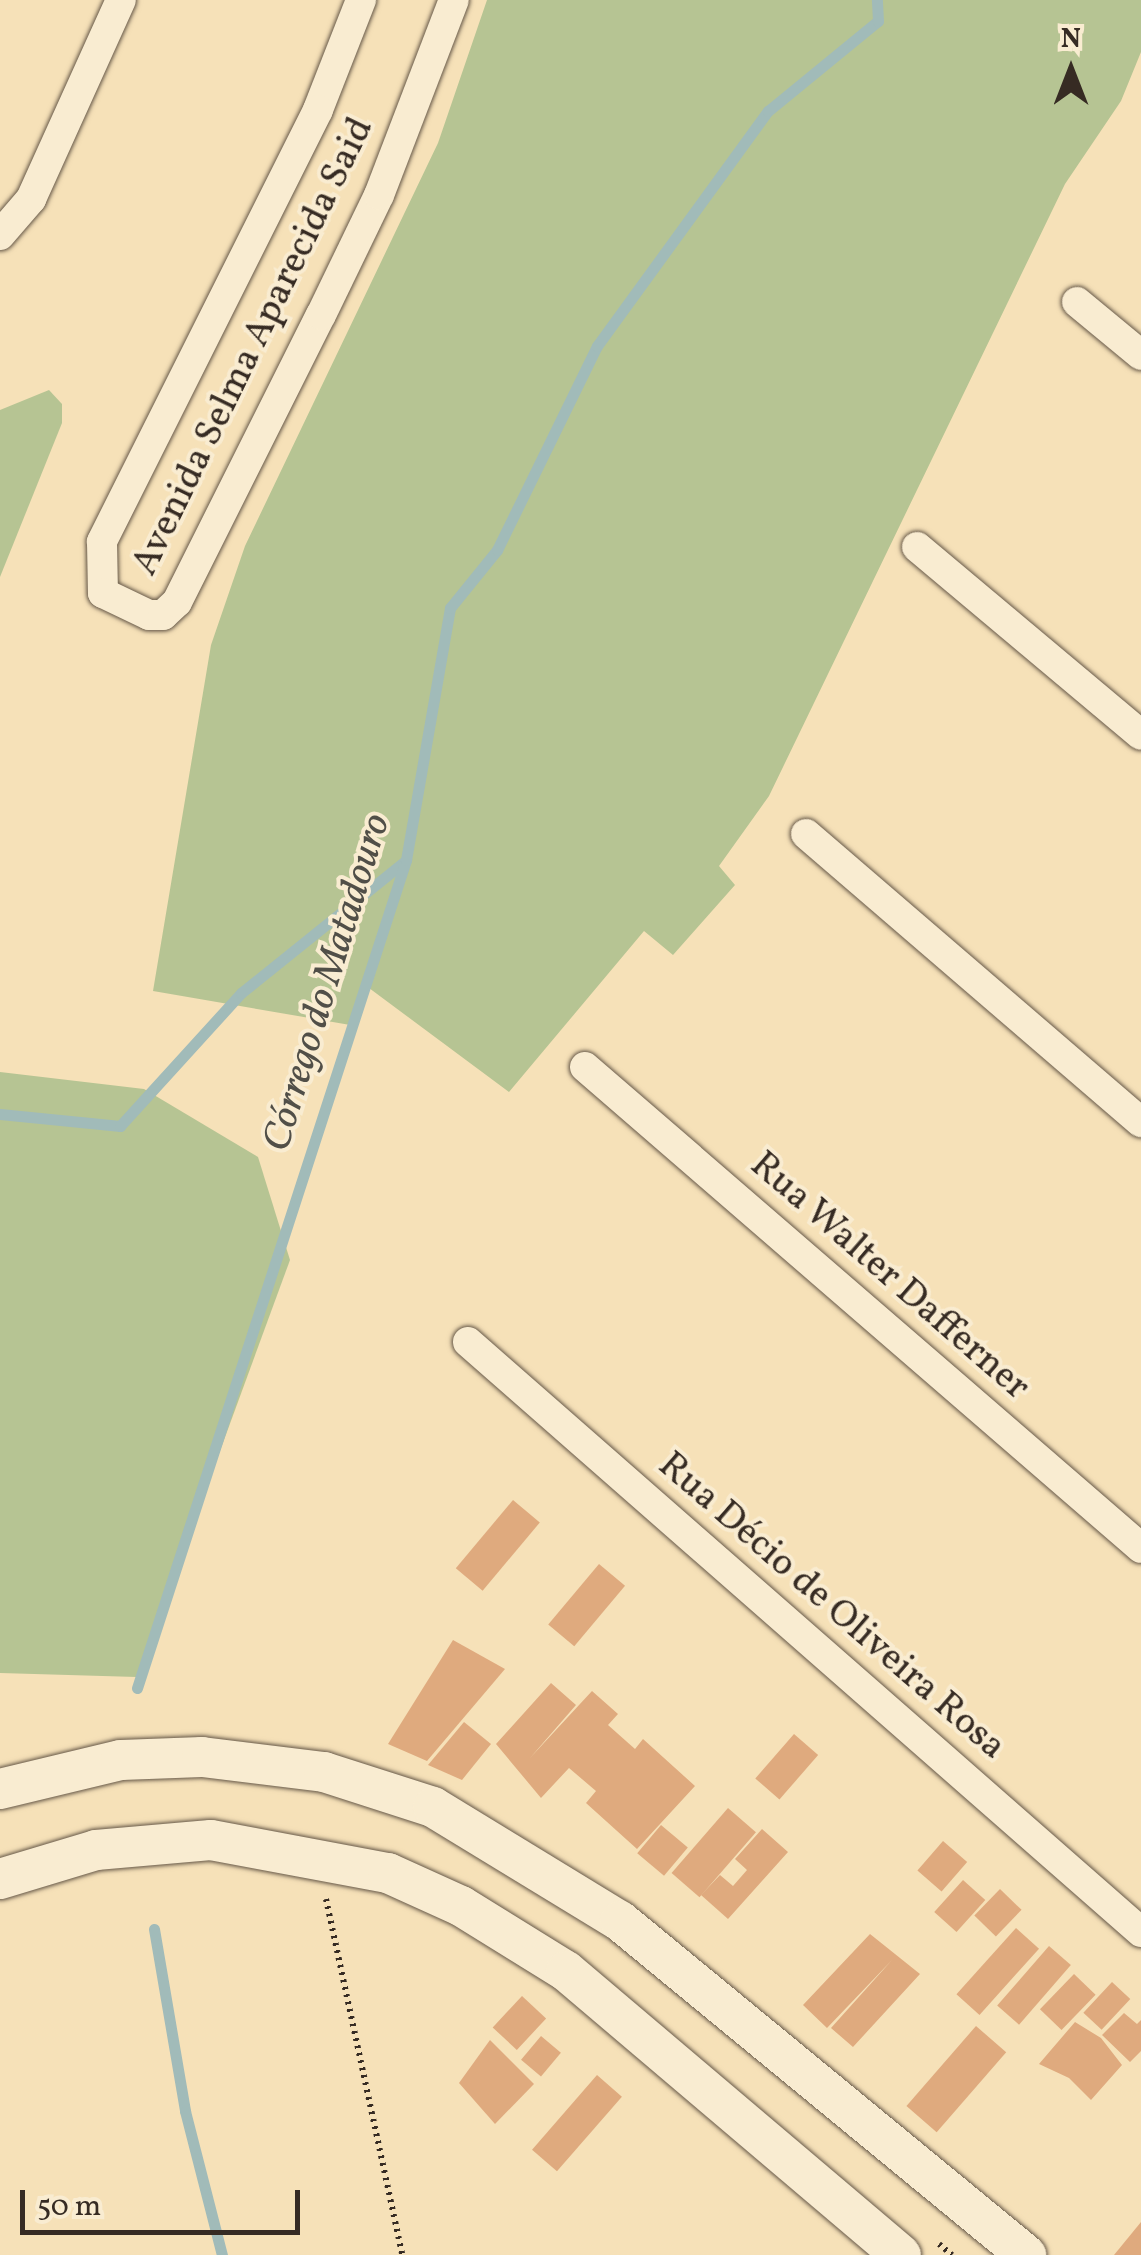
<!DOCTYPE html>
<html>
<head>
<meta charset="utf-8">
<style>
  body { margin:0 }
  #map { position:relative; width:1141px; height:2255px; overflow:hidden; background:#f6e1b8; font-family:Vollkorn,serif }
  div>[style] { position:absolute }
  [style*='--x'] { left:calc(var(--x)*1px); top:calc(var(--y)*1px); width:calc(var(--w)*1px); rotate:calc(var(--a)*1deg) }
  .green>* { inset:0; background:#b6c493 }
  .stream>* { height:11px; margin:-5.5px; padding:0 5.5px; transform-origin:5.5px; border-radius:5.5px; background:#a1bbb9 }
  .building>* { inset:0; background:#dfaa7e; transform-origin:0 0 }
  .path>* { height:6px; margin-top:-3px; transform-origin:0; background:repeating-linear-gradient(90deg,#362b23 0 2.5px,transparent 0 7.5px) }
  .roads { filter:drop-shadow(0 0 2px #665848) drop-shadow(0 0 2px #665848) }
  .minor>* { height:30px; margin:-15px; padding:0 15px; transform-origin:15px; border-radius:15px; background:#f9ecd1 }
  .secondary>* { height:40px; margin:-20px; padding:0 20px; transform-origin:20px; border-radius:20px; background:#f9ecd1 }
  span { translate:-50% -50%; white-space:nowrap; text-align:center; line-height:1.15; -webkit-text-stroke:8px #f9ecd1; paint-order:stroke }
  .street-label { font-size:38px; color:#362b23 }
  .water-label { font-size:40px; color:#514f48; font-style:italic }
  .north { position:absolute; left:1021px; top:20px; width:100px; height:100px; -webkit-text-stroke:8px #f9ecd1; paint-order:stroke; rotate:0deg; font-size:28px; font-weight:700; line-height:40px; text-align:center; color:#362b23 }
  .north::after { content:''; display:block; margin:auto; width:35px; height:45px; background:#362b23; clip-path:polygon(50% 0,100% 100%,50% 72%,0 100%) }
  .scale { position:absolute; left:20px; top:2190px; width:280px; height:45px; box-sizing:border-box; border:5px solid #362b23; border-top:0; padding-left:12px; font-size:30px; line-height:35px; white-space:nowrap; color:#362b23; -webkit-text-stroke:8px #f9ecd1; paint-order:stroke }
</style>
</head>
<body>
<div id="map">
  <div class="green">
    <i style="clip-path:polygon(487px 0,1141px 0,1141px 52px,1121px 101px,1065px 184px,769px 796px,719px 866px,735px 885px,673px 955px,644px 931px,509px 1092px,369px 988px,356px 1026px,153px 991px,211px 645px,245px 546px,438px 143px)"></i>
    <i style="clip-path:polygon(49px 390px,62px 404px,62px 423px,0 577px,0 410px)"></i>
    <i style="clip-path:polygon(0 1072px,144px 1089px,258px 1157px,290px 1260px,137px 1677px,0 1673px)"></i>
  </div>
  <div class="stream">
    <i style="--x:0;--y:1114;--w:121;--a:5.7"></i>
    <i style="--x:120;--y:1126;--w:180;--a:-47.7"></i>
    <i style="--x:241;--y:993;--w:211;--a:-38.8"></i>
    <i style="--x:137;--y:1688;--w:871;--a:-72"></i>
    <i style="--x:406;--y:860;--w:256;--a:-80.1"></i>
    <i style="--x:450;--y:608;--w:75;--a:-51"></i>
    <i style="--x:497;--y:550;--w:227;--a:-63.9"></i>
    <i style="--x:597;--y:346;--w:291;--a:-54"></i>
    <i style="--x:768;--y:111;--w:142;--a:-39.3"></i>
    <i style="--x:878;--y:21;--w:21;--a:-93"></i>
    <i style="--x:154;--y:1929;--w:185;--a:80.3"></i>
    <i style="--x:185;--y:2111;--w:149;--a:75.6"></i>
  </div>
  <div class="building">
    <i style="left:513px;top:1500px;width:35px;height:89px;rotate:40deg"></i>
    <i style="left:599px;top:1564px;width:34px;height:79px;rotate:40deg"></i>
    <i style="clip-path:polygon(453px 1640px,505px 1669px,427px 1761px,388px 1744px)"></i>
    <i style="clip-path:polygon(551px 1683px,576px 1705px,530px 1758px,592px 1691px,618px 1714px,608px 1725px,635px 1749px,643px 1739px,695px 1786px,637px 1849px,586px 1803px,596px 1791px,569px 1768px,541px 1798px,496px 1744px)"></i>
    <i style="clip-path:polygon(464px 1722px,491px 1744px,462px 1780px,428px 1765px)"></i>
    <i style="left:794px;top:1734px;width:32px;height:59px;rotate:41deg"></i>
    <i style="left:728px;top:1808px;width:37px;height:86px;rotate:41deg"></i>
    <i style="left:661px;top:1825px;width:35px;height:37px;rotate:40deg"></i>
    <i style="clip-path:polygon(762px 1829px,788px 1852px,728px 1919px,701px 1895px,720px 1875px,733px 1886px,747px 1870px,735px 1859px)"></i>
    <i style="left:943px;top:1841px;width:32px;height:39px;rotate:41deg"></i>
    <i style="left:963px;top:1880px;width:30px;height:43px;rotate:42deg"></i>
    <i style="left:1000px;top:1889px;width:30px;height:37px;rotate:44deg"></i>
    <i style="left:1016px;top:1928px;width:31px;height:89px;rotate:42deg"></i>
    <i style="clip-path:polygon(870px 1934px,920px 1974px,853px 2047px,831px 2028px,892px 1960px,827px 2028px,803px 2005px)"></i>
    <i style="left:1049px;top:1946px;width:29px;height:79px;rotate:41deg"></i>
    <i style="left:1074px;top:1974px;width:30px;height:49px;rotate:44deg"></i>
    <i style="left:1112px;top:1982px;width:25px;height:42px;rotate:43deg"></i>
    <i style="left:522px;top:1996px;width:33px;height:43px;rotate:43deg"></i>
    <i style="clip-path:polygon(1124px 2013px,1137px 2024px,1141px 2020px,1141px 2051px,1130px 2062px,1102px 2035px)"></i>
    <i style="clip-path:polygon(1075px 2022px,1101px 2038px,1122px 2065px,1091px 2100px,1069px 2078px,1039px 2064px)"></i>
    <i style="left:976px;top:2026px;width:40px;height:106px;rotate:41deg"></i>
    <i style="left:541px;top:2036px;width:26px;height:31px;rotate:40deg"></i>
    <i style="clip-path:polygon(490px 2040px,534px 2084px,495px 2124px,459px 2083px)"></i>
    <i style="left:597px;top:2075px;width:33px;height:99px;rotate:41deg"></i>
    <i style="clip-path:polygon(1141px 2222px,1141px 2255px,1114px 2255px)"></i>
  </div>
  <div class="path">
    <i style="--x:326;--y:1899;--w:364;--a:77.9"></i>
    <i style="--x:939;--y:2244;--w:17;--a:40"></i>
  </div>
  <div class="roads">
    <div class="minor">
      <i style="--x:361;--y:0;--w:118;--a:111.4"></i>
      <i style="--x:318;--y:110;--w:483;--a:116.6"></i>
      <i style="--x:102;--y:542;--w:51;--a:88.9"></i>
      <i style="--x:103;--y:593;--w:51;--a:25.6"></i>
      <i style="--x:149;--y:615;--w:14;--a:0"></i>
      <i style="--x:163;--y:615;--w:19;--a:-43"></i>
      <i style="--x:177;--y:602;--w:321;--a:-63.4"></i>
      <i style="--x:321;--y:315;--w:133;--a:-64.2"></i>
      <i style="--x:379;--y:195;--w:209;--a:-69"></i>
      <i style="--x:0;--y:235;--w:48;--a:-49.3"></i>
      <i style="--x:31;--y:199;--w:218;--a:-65.7"></i>
      <i style="--x:1077;--y:302;--w:83;--a:39.6"></i>
      <i style="--x:917;--y:547;--w:292;--a:40"></i>
      <i style="--x:806;--y:834;--w:442;--a:40.7"></i>
      <i style="--x:585;--y:1067;--w:735;--a:40.86"></i>
      <i style="--x:468;--y:1342;--w:895;--a:41.24"></i>
    </div>
    <div class="secondary">
      <i style="--x:0;--y:1789;--w:124;--a:-13.5"></i>
      <i style="--x:121;--y:1760;--w:81;--a:-2.1"></i>
      <i style="--x:202;--y:1757;--w:123;--a:7"></i>
      <i style="--x:324;--y:1772;--w:114;--a:17.8"></i>
      <i style="--x:433;--y:1807;--w:219;--a:31.4"></i>
      <i style="--x:620;--y:1921;--w:526;--a:39.44"></i>
      <i style="--x:0;--y:1879;--w:100;--a:-16.8"></i>
      <i style="--x:96;--y:1850;--w:115;--a:-5"></i>
      <i style="--x:211;--y:1840;--w:180;--a:10.6"></i>
      <i style="--x:388;--y:1873;--w:80;--a:24.3"></i>
      <i style="--x:461;--y:1906;--w:123;--a:31.8"></i>
      <i style="--x:566;--y:1971;--w:439;--a:40.3"></i>
    </div>
  </div>
  <div class="street-label">
    <span style="left:254px;top:347px;rotate:-64deg">Avenida Selma Aparecida Said</span>
    <span style="left:889px;top:1277px;rotate:41deg">Rua Walter Dafferner</span>
    <span style="left:831px;top:1607px;rotate:41deg">Rua Décio de Oliveira Rosa</span>
  </div>
  <div class="water-label">
    <span style="left:328px;top:983px;rotate:-73deg">Córrego do Matadouro</span>
  </div>
  <div class="north">N</div>
  <div class="scale">50 m</div>
</div>
</body>
</html>
